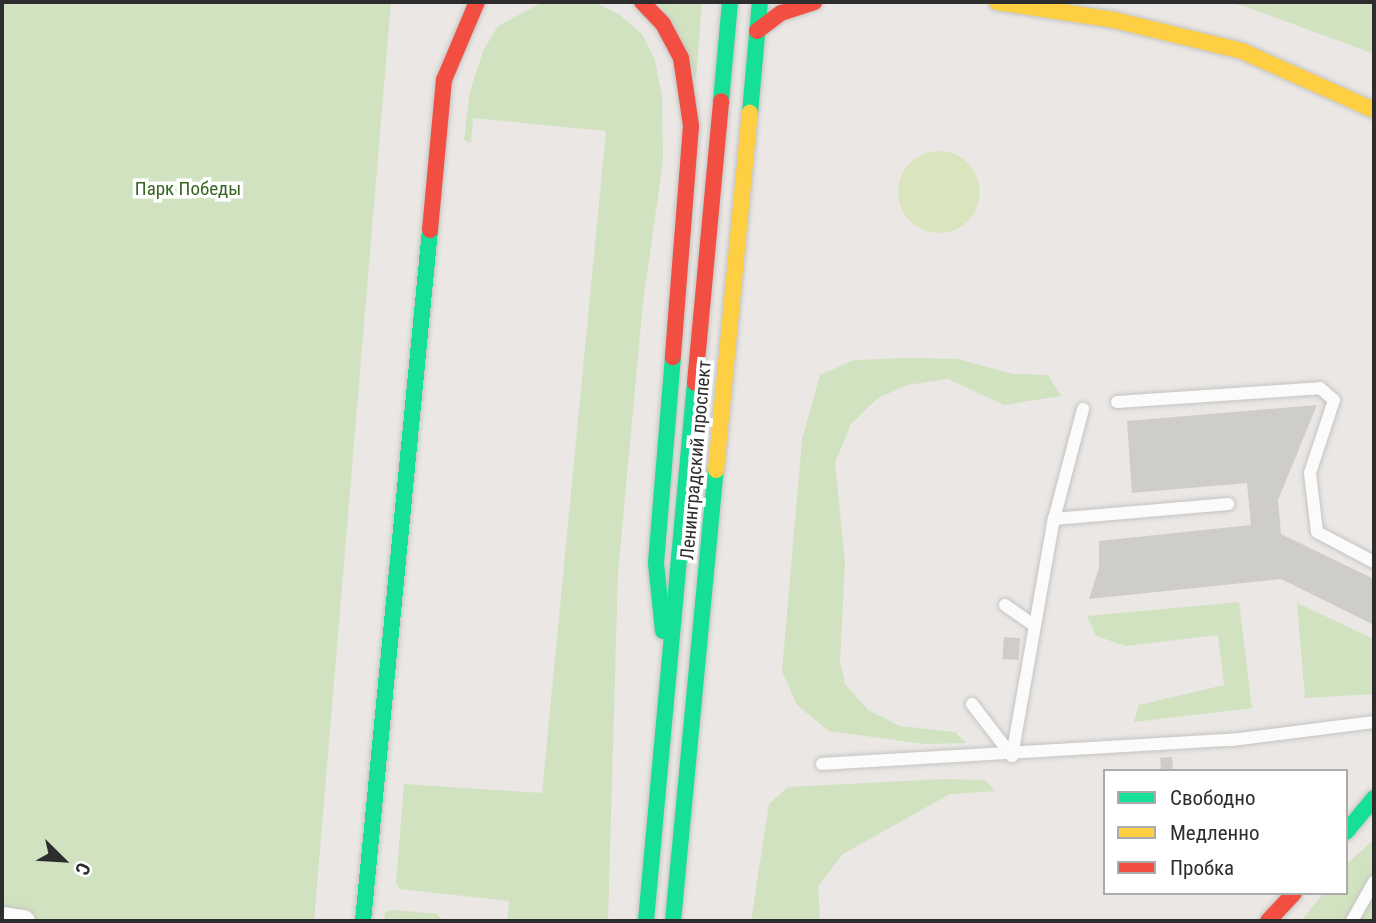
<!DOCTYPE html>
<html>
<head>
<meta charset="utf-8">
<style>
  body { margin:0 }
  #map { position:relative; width:1376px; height:923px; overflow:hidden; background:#eae7e4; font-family:"Roboto Condensed",sans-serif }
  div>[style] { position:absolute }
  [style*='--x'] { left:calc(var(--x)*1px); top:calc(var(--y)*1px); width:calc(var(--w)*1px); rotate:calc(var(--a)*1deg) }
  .green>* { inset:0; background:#d1e2c0 }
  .pitch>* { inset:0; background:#dae5bf }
  .round { border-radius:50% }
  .building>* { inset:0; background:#cfcdca; transform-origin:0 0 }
  .roads { filter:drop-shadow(0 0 2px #c4c4c3) drop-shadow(0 0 2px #c4c4c3) }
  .lane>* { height:12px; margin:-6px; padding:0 6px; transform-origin:6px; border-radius:6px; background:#fcfbfb }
  .street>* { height:23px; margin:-11.5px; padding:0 11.5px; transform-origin:11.5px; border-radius:11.5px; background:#fcfbfb }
  .fast>* { height:16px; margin:-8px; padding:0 8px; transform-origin:8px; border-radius:8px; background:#16e098 }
  .slow>* { height:16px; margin:-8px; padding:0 8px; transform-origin:8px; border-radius:8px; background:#ffcf43 }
  .jam>* { height:16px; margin:-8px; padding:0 8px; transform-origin:8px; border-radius:8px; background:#f24e42 }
  span { translate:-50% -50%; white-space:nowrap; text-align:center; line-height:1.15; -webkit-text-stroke:7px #fff; paint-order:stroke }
  .park-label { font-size:19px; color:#366522 }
  .street-label { font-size:19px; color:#2d2d2d }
  .frame { position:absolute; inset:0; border:4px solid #2d2d2d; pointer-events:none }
  .legend { position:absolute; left:1103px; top:769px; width:245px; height:126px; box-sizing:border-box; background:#fff; border:2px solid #ababab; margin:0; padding:9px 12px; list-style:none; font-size:21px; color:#2d2d2d }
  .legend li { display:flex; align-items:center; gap:14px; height:35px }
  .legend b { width:35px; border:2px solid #ababab }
  .north { position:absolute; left:28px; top:825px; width:70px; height:70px; -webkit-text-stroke:5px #fff; paint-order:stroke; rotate:114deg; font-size:19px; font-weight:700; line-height:28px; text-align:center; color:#2d2d2d }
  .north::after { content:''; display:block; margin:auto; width:24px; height:32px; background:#2d2d2d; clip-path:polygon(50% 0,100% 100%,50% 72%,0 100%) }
</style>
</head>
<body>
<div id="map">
  <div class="green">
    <i style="clip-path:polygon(2px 2px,391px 2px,314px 921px,2px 921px)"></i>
    <i style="clip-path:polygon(543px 2px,595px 2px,620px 15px,642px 34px,655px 60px,662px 97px,663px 161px,643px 302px,618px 573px,608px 921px,507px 921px,509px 901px,400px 889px,396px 883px,404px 784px,542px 793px,606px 131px,473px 118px,471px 143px,464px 140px,470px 91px,484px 49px,498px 26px)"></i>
    <i style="clip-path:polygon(659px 2px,702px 2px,696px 80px)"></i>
    <i style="clip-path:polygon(1226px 2px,1374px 2px,1374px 54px,1244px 6px)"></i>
    <i style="clip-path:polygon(909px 358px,958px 359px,1013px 374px,1048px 375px,1061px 396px,1004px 405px,948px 379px,907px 385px,878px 398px,851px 424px,835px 463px,845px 562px,840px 661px,845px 684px,868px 710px,900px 726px,955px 732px,966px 743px,924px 744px,829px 731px,797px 705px,782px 671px,802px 440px,820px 375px,854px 360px)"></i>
    <i style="clip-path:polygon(1239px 602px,1252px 708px,1134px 722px,1139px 705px,1224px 685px,1218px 635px,1126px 646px,1096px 636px,1087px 616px)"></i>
    <i style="clip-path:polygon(1297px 603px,1374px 639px,1374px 694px,1305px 698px)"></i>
    <i style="clip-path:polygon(945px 779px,985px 780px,995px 791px,950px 794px,843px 854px,818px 886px,820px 921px,751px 921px,769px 804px,788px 787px)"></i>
    <i style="clip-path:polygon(1374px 839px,1374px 921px,1301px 921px,1324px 893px,1346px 893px,1346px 865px)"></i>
    <i style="clip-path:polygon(395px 910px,437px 914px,443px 921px,384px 921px,385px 912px)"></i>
  </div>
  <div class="pitch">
    <i class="round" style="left:898px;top:151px;width:82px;height:82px"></i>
  </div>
  <div class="building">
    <i style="clip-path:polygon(1317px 405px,1278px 500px,1281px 534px,1374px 579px,1374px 625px,1281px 579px,1089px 599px,1099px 568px,1099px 541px,1251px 525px,1247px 483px,1132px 493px,1127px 421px)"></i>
    <i style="left:1004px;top:637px;width:16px;height:22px;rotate:4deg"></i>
    <i style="left:1172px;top:757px;width:14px;height:12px;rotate:86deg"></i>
  </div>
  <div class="roads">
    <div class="lane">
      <i style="--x:1117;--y:402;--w:203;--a:-3.9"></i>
      <i style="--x:1320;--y:388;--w:18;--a:41"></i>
      <i style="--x:1334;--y:400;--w:77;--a:108.2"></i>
      <i style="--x:1310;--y:473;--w:59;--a:83.2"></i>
      <i style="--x:1317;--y:532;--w:64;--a:27.8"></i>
      <i style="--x:1054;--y:519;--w:175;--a:-4.9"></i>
      <i style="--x:1005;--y:605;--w:35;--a:35"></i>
      <i style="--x:972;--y:704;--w:66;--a:52.4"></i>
      <i style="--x:1012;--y:756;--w:241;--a:-80"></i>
      <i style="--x:1054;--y:519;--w:114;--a:-75.2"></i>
      <i style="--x:822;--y:764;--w:411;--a:-3.4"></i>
      <i style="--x:1232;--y:740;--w:143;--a:-7.2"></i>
      <i style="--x:1352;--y:921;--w:45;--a:-60.6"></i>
    </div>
    <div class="street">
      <i style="--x:2;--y:918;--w:21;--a:8"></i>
    </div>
    <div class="fast">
      <i style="--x:721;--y:101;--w:99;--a:-84.8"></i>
      <i style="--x:750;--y:113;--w:111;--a:-84.9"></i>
      <i style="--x:663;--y:631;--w:68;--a:-95.9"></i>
      <i style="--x:656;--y:563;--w:207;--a:-85.3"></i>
      <i style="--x:1346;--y:832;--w:44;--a:-50.5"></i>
      <i style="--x:363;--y:921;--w:694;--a:-84.46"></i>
      <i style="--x:646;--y:921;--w:540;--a:-84.8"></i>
      <i style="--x:673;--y:921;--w:453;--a:-84.6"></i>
    </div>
    <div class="slow">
      <i style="--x:997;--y:2;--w:118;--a:8.7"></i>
      <i style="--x:1114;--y:20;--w:132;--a:13.6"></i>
      <i style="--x:1242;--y:51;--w:145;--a:24.1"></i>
      <i style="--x:716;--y:470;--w:359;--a:-84.6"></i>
    </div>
    <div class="jam">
      <i style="--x:642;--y:2;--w:30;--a:46"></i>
      <i style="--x:663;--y:24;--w:38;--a:62"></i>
      <i style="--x:681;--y:58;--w:69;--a:81.6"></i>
      <i style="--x:691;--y:126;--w:232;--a:94.5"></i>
      <i style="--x:757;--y:31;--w:30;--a:-37"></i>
      <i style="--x:781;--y:13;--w:35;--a:-18"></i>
      <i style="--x:430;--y:230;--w:151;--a:-84.7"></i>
      <i style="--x:444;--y:80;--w:85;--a:-67.1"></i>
      <i style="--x:695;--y:383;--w:283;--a:-84.7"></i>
      <i style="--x:1268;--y:921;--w:38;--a:-47"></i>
    </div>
  </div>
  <div class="park-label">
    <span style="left:188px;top:189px">Парк Победы</span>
  </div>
  <div class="street-label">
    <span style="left:696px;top:460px;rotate:-85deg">Ленинградский проспект</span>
  </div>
  <div class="frame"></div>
  <ul class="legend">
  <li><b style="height:9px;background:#16e098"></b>Свободно</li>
  <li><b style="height:9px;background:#ffcf43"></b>Медленно</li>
  <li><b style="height:9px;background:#f24e42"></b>Пробка</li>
  </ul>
  <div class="north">С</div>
</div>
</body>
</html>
